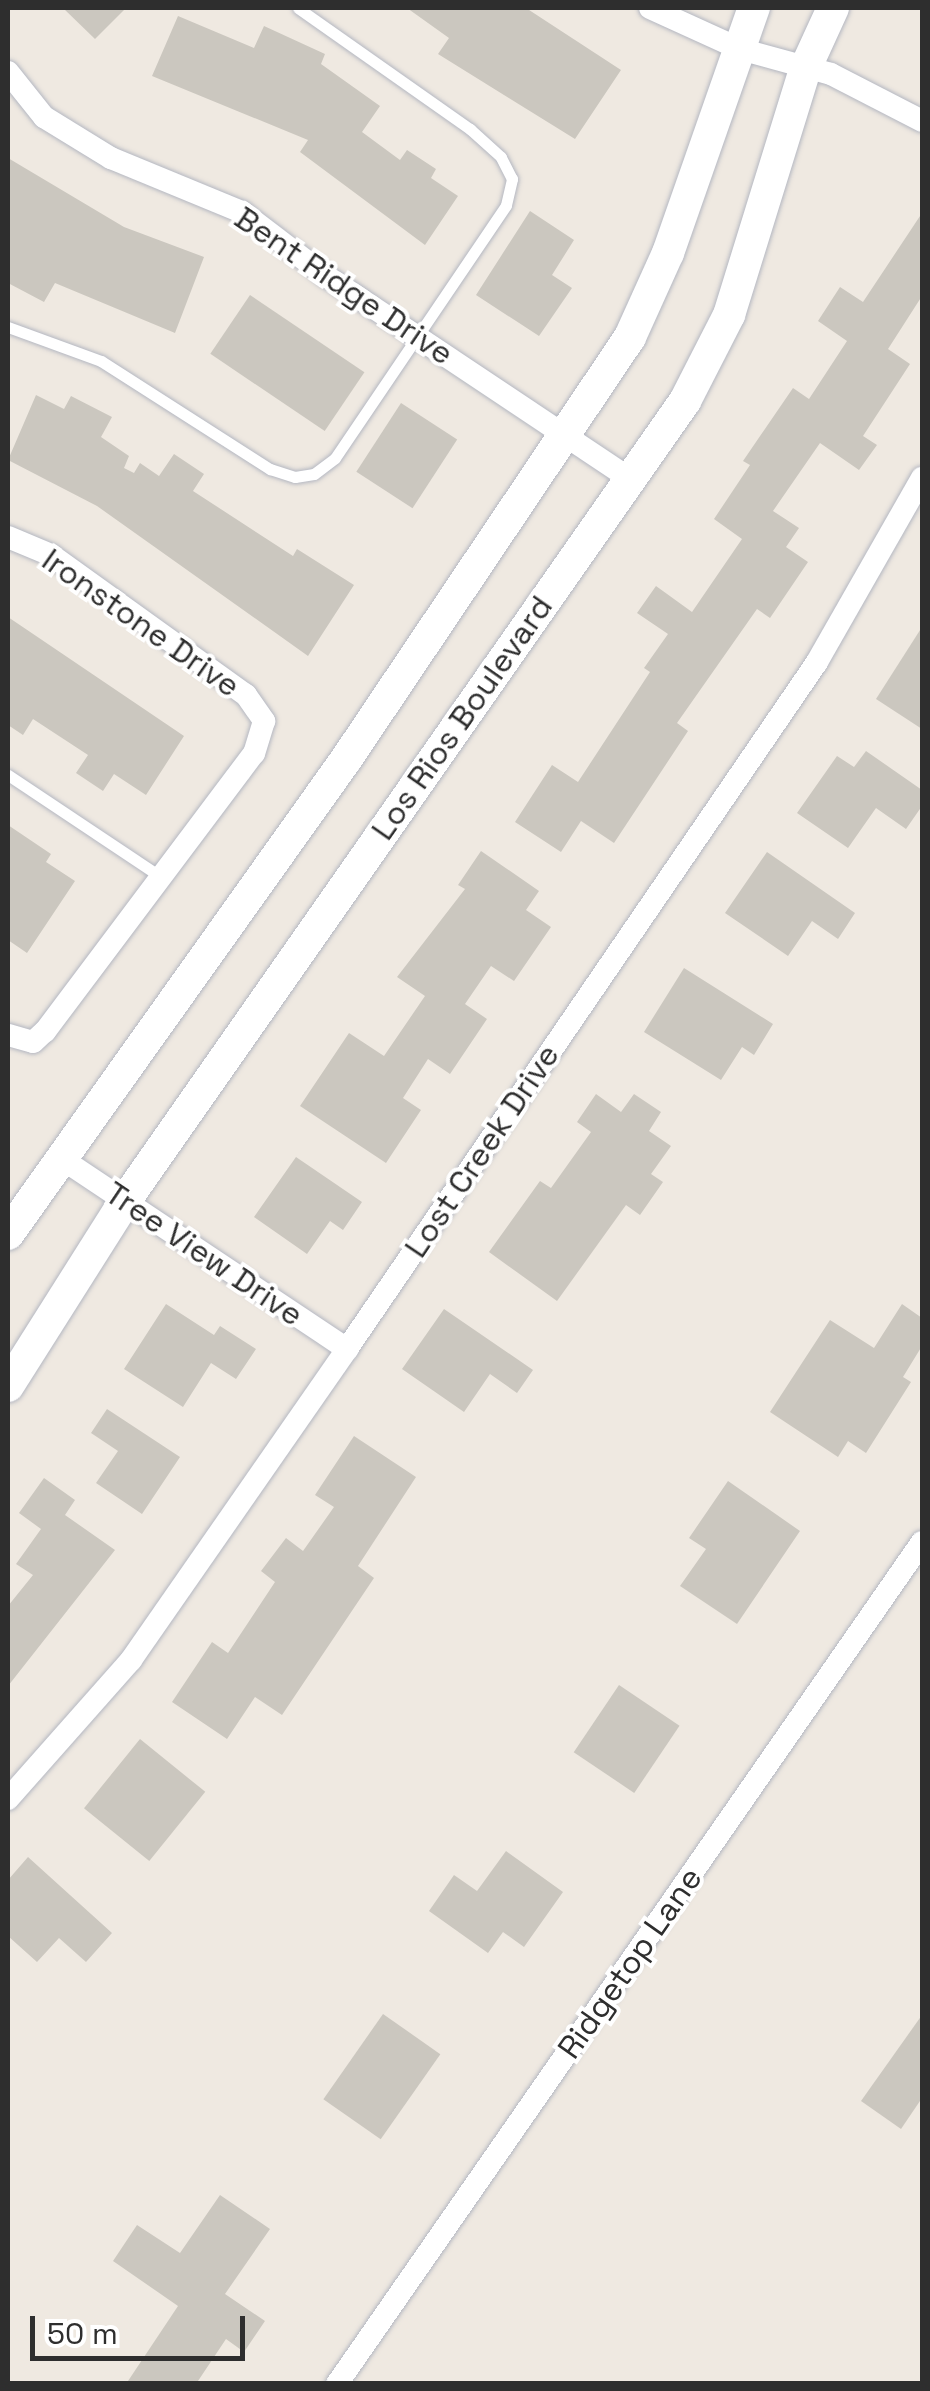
<!DOCTYPE html>
<html>
<head>
<meta charset="utf-8">
<style>
  body { margin:0 }
  #map { position:relative; width:930px; height:2391px; overflow:hidden; background:#efe9e1; font-family:"Space Grotesk",sans-serif }
  div>[style] { position:absolute }
  [style*='--x'] { left:calc(var(--x)*1px); top:calc(var(--y)*1px); width:calc(var(--w)*1px); rotate:calc(var(--a)*1deg) }
  .building>* { inset:0; background:#cbc7bf; transform-origin:0 0 }
  .roads { filter:drop-shadow(0 0 2px #b4b7c1) drop-shadow(0 0 2px #b4b7c1) }
  .lane>* { height:11px; margin:-5.5px; padding:0 5.5px; transform-origin:5.5px; border-radius:5.5px; background:#fff }
  .street>* { height:22px; margin:-11px; padding:0 11px; transform-origin:11px; border-radius:11px; background:#fff }
  .secondary>* { height:32px; margin:-16px; padding:0 16px; transform-origin:16px; border-radius:16px; background:#fff }
  span { translate:-50% -50%; white-space:nowrap; text-align:center; line-height:1.15; -webkit-text-stroke:8px #fff; paint-order:stroke }
  .street-label { font-size:32px; color:#2e2e2e }
  .frame { position:absolute; inset:0; border:10px solid #2e2e2e; pointer-events:none }
  .scale { position:absolute; left:30px; top:2316px; width:215px; height:45px; box-sizing:border-box; border:5px solid #2e2e2e; border-top:0; padding-left:12px; font-size:30px; line-height:35px; white-space:nowrap; color:#2e2e2e; -webkit-text-stroke:8px #fff; paint-order:stroke }
</style>
</head>
<body>
<div id="map">
  <div class="building">
    <i style="clip-path:polygon(63px 8px,126px 8px,95px 39px)"></i>
    <i style="clip-path:polygon(407px 8px,526px 8px,621px 70px,575px 139px,438px 54px,449px 38px)"></i>
    <i style="clip-path:polygon(178px 16px,254px 48px,264px 26px,325px 54px,321px 64px,380px 106px,362px 132px,400px 160px,407px 150px,436px 169px,431px 178px,458px 196px,425px 245px,300px 152px,308px 140px,152px 76px)"></i>
    <i style="clip-path:polygon(8px 158px,124px 227px,204px 257px,175px 333px,55px 283px,44px 302px,8px 283px)"></i>
    <i style="clip-path:polygon(530px 211px,574px 240px,552px 275px,572px 288px,539px 336px,476px 295px)"></i>
    <i style="clip-path:polygon(922px 213px,922px 296px,888px 349px,910px 364px,863px 436px,877px 445px,859px 470px,820px 443px,773px 511px,799px 528px,786px 547px,808px 562px,770px 618px,757px 609px,677px 723px,688px 731px,614px 843px,581px 821px,561px 852px,515px 822px,552px 765px,578px 782px,650px 672px,644px 668px,668px 634px,637px 613px,656px 586px,692px 612px,742px 539px,714px 519px,750px 465px,743px 461px,793px 388px,809px 399px,847px 341px,818px 321px,840px 287px,863px 302px)"></i>
    <i style="left:250px;top:295px;width:138px;height:71px;rotate:34deg"></i>
    <i style="clip-path:polygon(36px 395px,64px 409px,71px 396px,112px 417px,101px 437px,129px 456px,124px 468px,134px 473px,140px 463px,159px 476px,174px 454px,204px 474px,193px 491px,293px 556px,297px 549px,354px 585px,308px 656px,97px 506px,8px 460px)"></i>
    <i style="left:401px;top:403px;width:67px;height:82px;rotate:33deg"></i>
    <i style="clip-path:polygon(8px 617px,184px 736px,146px 795px,114px 774px,103px 791px,76px 773px,88px 755px,33px 719px,23px 735px,8px 725px)"></i>
    <i style="clip-path:polygon(922px 627px,922px 729px,876px 699px)"></i>
    <i style="clip-path:polygon(866px 751px,922px 790px,922px 806px,906px 829px,876px 808px,848px 848px,797px 813px,837px 756px,854px 767px)"></i>
    <i style="clip-path:polygon(8px 825px,51px 854px,46px 862px,75px 881px,27px 953px,8px 940px)"></i>
    <i style="clip-path:polygon(481px 851px,539px 891px,526px 910px,551px 927px,514px 981px,491px 966px,465px 1004px,487px 1019px,450px 1074px,428px 1059px,403px 1098px,421px 1110px,386px 1163px,300px 1106px,349px 1033px,384px 1056px,425px 996px,397px 977px,465px 889px,458px 885px)"></i>
    <i style="clip-path:polygon(767px 852px,855px 913px,838px 939px,812px 921px,788px 956px,725px 913px)"></i>
    <i style="clip-path:polygon(684px 968px,773px 1024px,754px 1055px,742px 1047px,721px 1080px,644px 1032px)"></i>
    <i style="clip-path:polygon(596px 1094px,621px 1112px,634px 1094px,661px 1112px,649px 1131px,671px 1146px,651px 1174px,663px 1182px,640px 1215px,626px 1205px,557px 1301px,489px 1252px,540px 1181px,551px 1188px,591px 1132px,577px 1122px)"></i>
    <i style="clip-path:polygon(296px 1157px,362px 1202px,343px 1230px,330px 1221px,307px 1254px,254px 1217px)"></i>
    <i style="clip-path:polygon(166px 1304px,214px 1335px,220px 1326px,256px 1349px,236px 1379px,211px 1363px,183px 1407px,124px 1369px)"></i>
    <i style="clip-path:polygon(902px 1304px,922px 1318px,922px 1346px,903px 1377px,911px 1382px,866px 1453px,848px 1441px,838px 1457px,770px 1412px,830px 1320px,874px 1348px)"></i>
    <i style="clip-path:polygon(444px 1309px,533px 1370px,517px 1393px,490px 1374px,464px 1412px,402px 1369px)"></i>
    <i style="clip-path:polygon(107px 1409px,180px 1457px,142px 1514px,96px 1483px,118px 1451px,91px 1433px)"></i>
    <i style="clip-path:polygon(354px 1436px,416px 1477px,358px 1566px,374px 1578px,282px 1715px,255px 1697px,227px 1739px,172px 1702px,212px 1642px,228px 1653px,275px 1582px,261px 1571px,286px 1538px,303px 1551px,334px 1507px,315px 1495px)"></i>
    <i style="clip-path:polygon(44px 1478px,75px 1500px,65px 1515px,115px 1550px,8px 1686px,8px 1606px,33px 1575px,16px 1564px,41px 1529px,19px 1513px)"></i>
    <i style="clip-path:polygon(728px 1481px,800px 1531px,737px 1624px,680px 1586px,706px 1549px,689px 1538px)"></i>
    <i style="left:619px;top:1685px;width:73px;height:81px;rotate:34deg"></i>
    <i style="left:140px;top:1739px;width:84px;height:89px;rotate:39deg"></i>
    <i style="clip-path:polygon(506px 1851px,563px 1892px,524px 1947px,503px 1932px,488px 1953px,429px 1911px,454px 1875px,477px 1891px)"></i>
    <i style="clip-path:polygon(28px 1857px,112px 1933px,86px 1962px,59px 1938px,37px 1962px,8px 1936px,8px 1880px)"></i>
    <i style="left:383px;top:2014px;width:70px;height:104px;rotate:35deg"></i>
    <i style="clip-path:polygon(922px 2015px,922px 2098px,901px 2129px,861px 2101px)"></i>
    <i style="clip-path:polygon(220px 2195px,270px 2229px,225px 2294px,265px 2321px,244px 2352px,226px 2339px,196px 2384px,126px 2384px,178px 2306px,113px 2261px,137px 2225px,180px 2253px)"></i>
  </div>
  <div class="roads">
    <div class="lane">
      <i style="--x:8;--y:327;--w:99;--a:20.1"></i>
      <i style="--x:101;--y:361;--w:201;--a:32.6"></i>
      <i style="--x:270;--y:469;--w:26;--a:18"></i>
      <i style="--x:295;--y:477;--w:19;--a:-9"></i>
      <i style="--x:314;--y:474;--w:26;--a:-37"></i>
      <i style="--x:335;--y:458;--w:305;--a:-55.9"></i>
      <i style="--x:506;--y:205;--w:27;--a:-77"></i>
      <i style="--x:512;--y:179;--w:25;--a:-117"></i>
      <i style="--x:501;--y:157;--w:42;--a:-137.9"></i>
      <i style="--x:470;--y:129;--w:210;--a:-144.9"></i>
      <i style="--x:8;--y:775;--w:184;--a:33.7"></i>
    </div>
    <div class="street">
      <i style="--x:650;--y:8;--w:99;--a:24.5"></i>
      <i style="--x:740;--y:49;--w:94;--a:15.4"></i>
      <i style="--x:831;--y:74;--w:102;--a:27.3"></i>
      <i style="--x:8;--y:72;--w:58;--a:51.3"></i>
      <i style="--x:44;--y:117;--w:79;--a:31.5"></i>
      <i style="--x:111;--y:158;--w:142;--a:22.4"></i>
      <i style="--x:242;--y:212;--w:106;--a:37.3"></i>
      <i style="--x:326;--y:276;--w:364;--a:33.7"></i>
      <i style="--x:8;--y:537;--w:47;--a:22.7"></i>
      <i style="--x:51;--y:555;--w:240;--a:35.7"></i>
      <i style="--x:246;--y:695;--w:32;--a:55"></i>
      <i style="--x:264;--y:721;--w:34;--a:107"></i>
      <i style="--x:254;--y:753;--w:348;--a:126.9"></i>
      <i style="--x:45;--y:1031;--w:16;--a:137"></i>
      <i style="--x:33;--y:1042;--w:26;--a:-164"></i>
      <i style="--x:62;--y:1159;--w:343;--a:33.7"></i>
      <i style="--x:8;--y:1799;--w:186;--a:-48.5"></i>
      <i style="--x:131;--y:1660;--w:379;--a:-55.2"></i>
      <i style="--x:347;--y:1349;--w:832;--a:-55.62"></i>
      <i style="--x:817;--y:662;--w:212;--a:-60.3"></i>
      <i style="--x:337;--y:2384;--w:1025;--a:-55.21"></i>
    </div>
    <div class="secondary">
      <i style="--x:8;--y:1234;--w:584;--a:-54.54"></i>
      <i style="--x:347;--y:758;--w:507;--a:-56.09"></i>
      <i style="--x:630;--y:337;--w:92;--a:-65.7"></i>
      <i style="--x:668;--y:253;--w:260;--a:-70.7"></i>
      <i style="--x:8;--y:1386;--w:219;--a:-57.7"></i>
      <i style="--x:125;--y:1201;--w:977;--a:-55.01"></i>
      <i style="--x:685;--y:401;--w:97;--a:-62.9"></i>
      <i style="--x:729;--y:315;--w:260;--a:-72.8"></i>
      <i style="--x:806;--y:67;--w:65;--a:-65.4"></i>
    </div>
  </div>
  <div class="street-label">
    <span style="left:344px;top:286px;rotate:34deg">Bent Ridge Drive</span>
    <span style="left:141px;top:623px;rotate:35deg">Ironstone Drive</span>
    <span style="left:462px;top:718px;rotate:-55deg">Los Rios Boulevard</span>
    <span style="left:482px;top:1151px;rotate:-56deg">Lost Creek Drive</span>
    <span style="left:204px;top:1254px;rotate:34deg">Tree View Drive</span>
    <span style="left:630px;top:1963px;rotate:-55deg">Ridgetop Lane</span>
  </div>
  <div class="frame"></div>
  <div class="scale">50 m</div>
</div>
</body>
</html>
